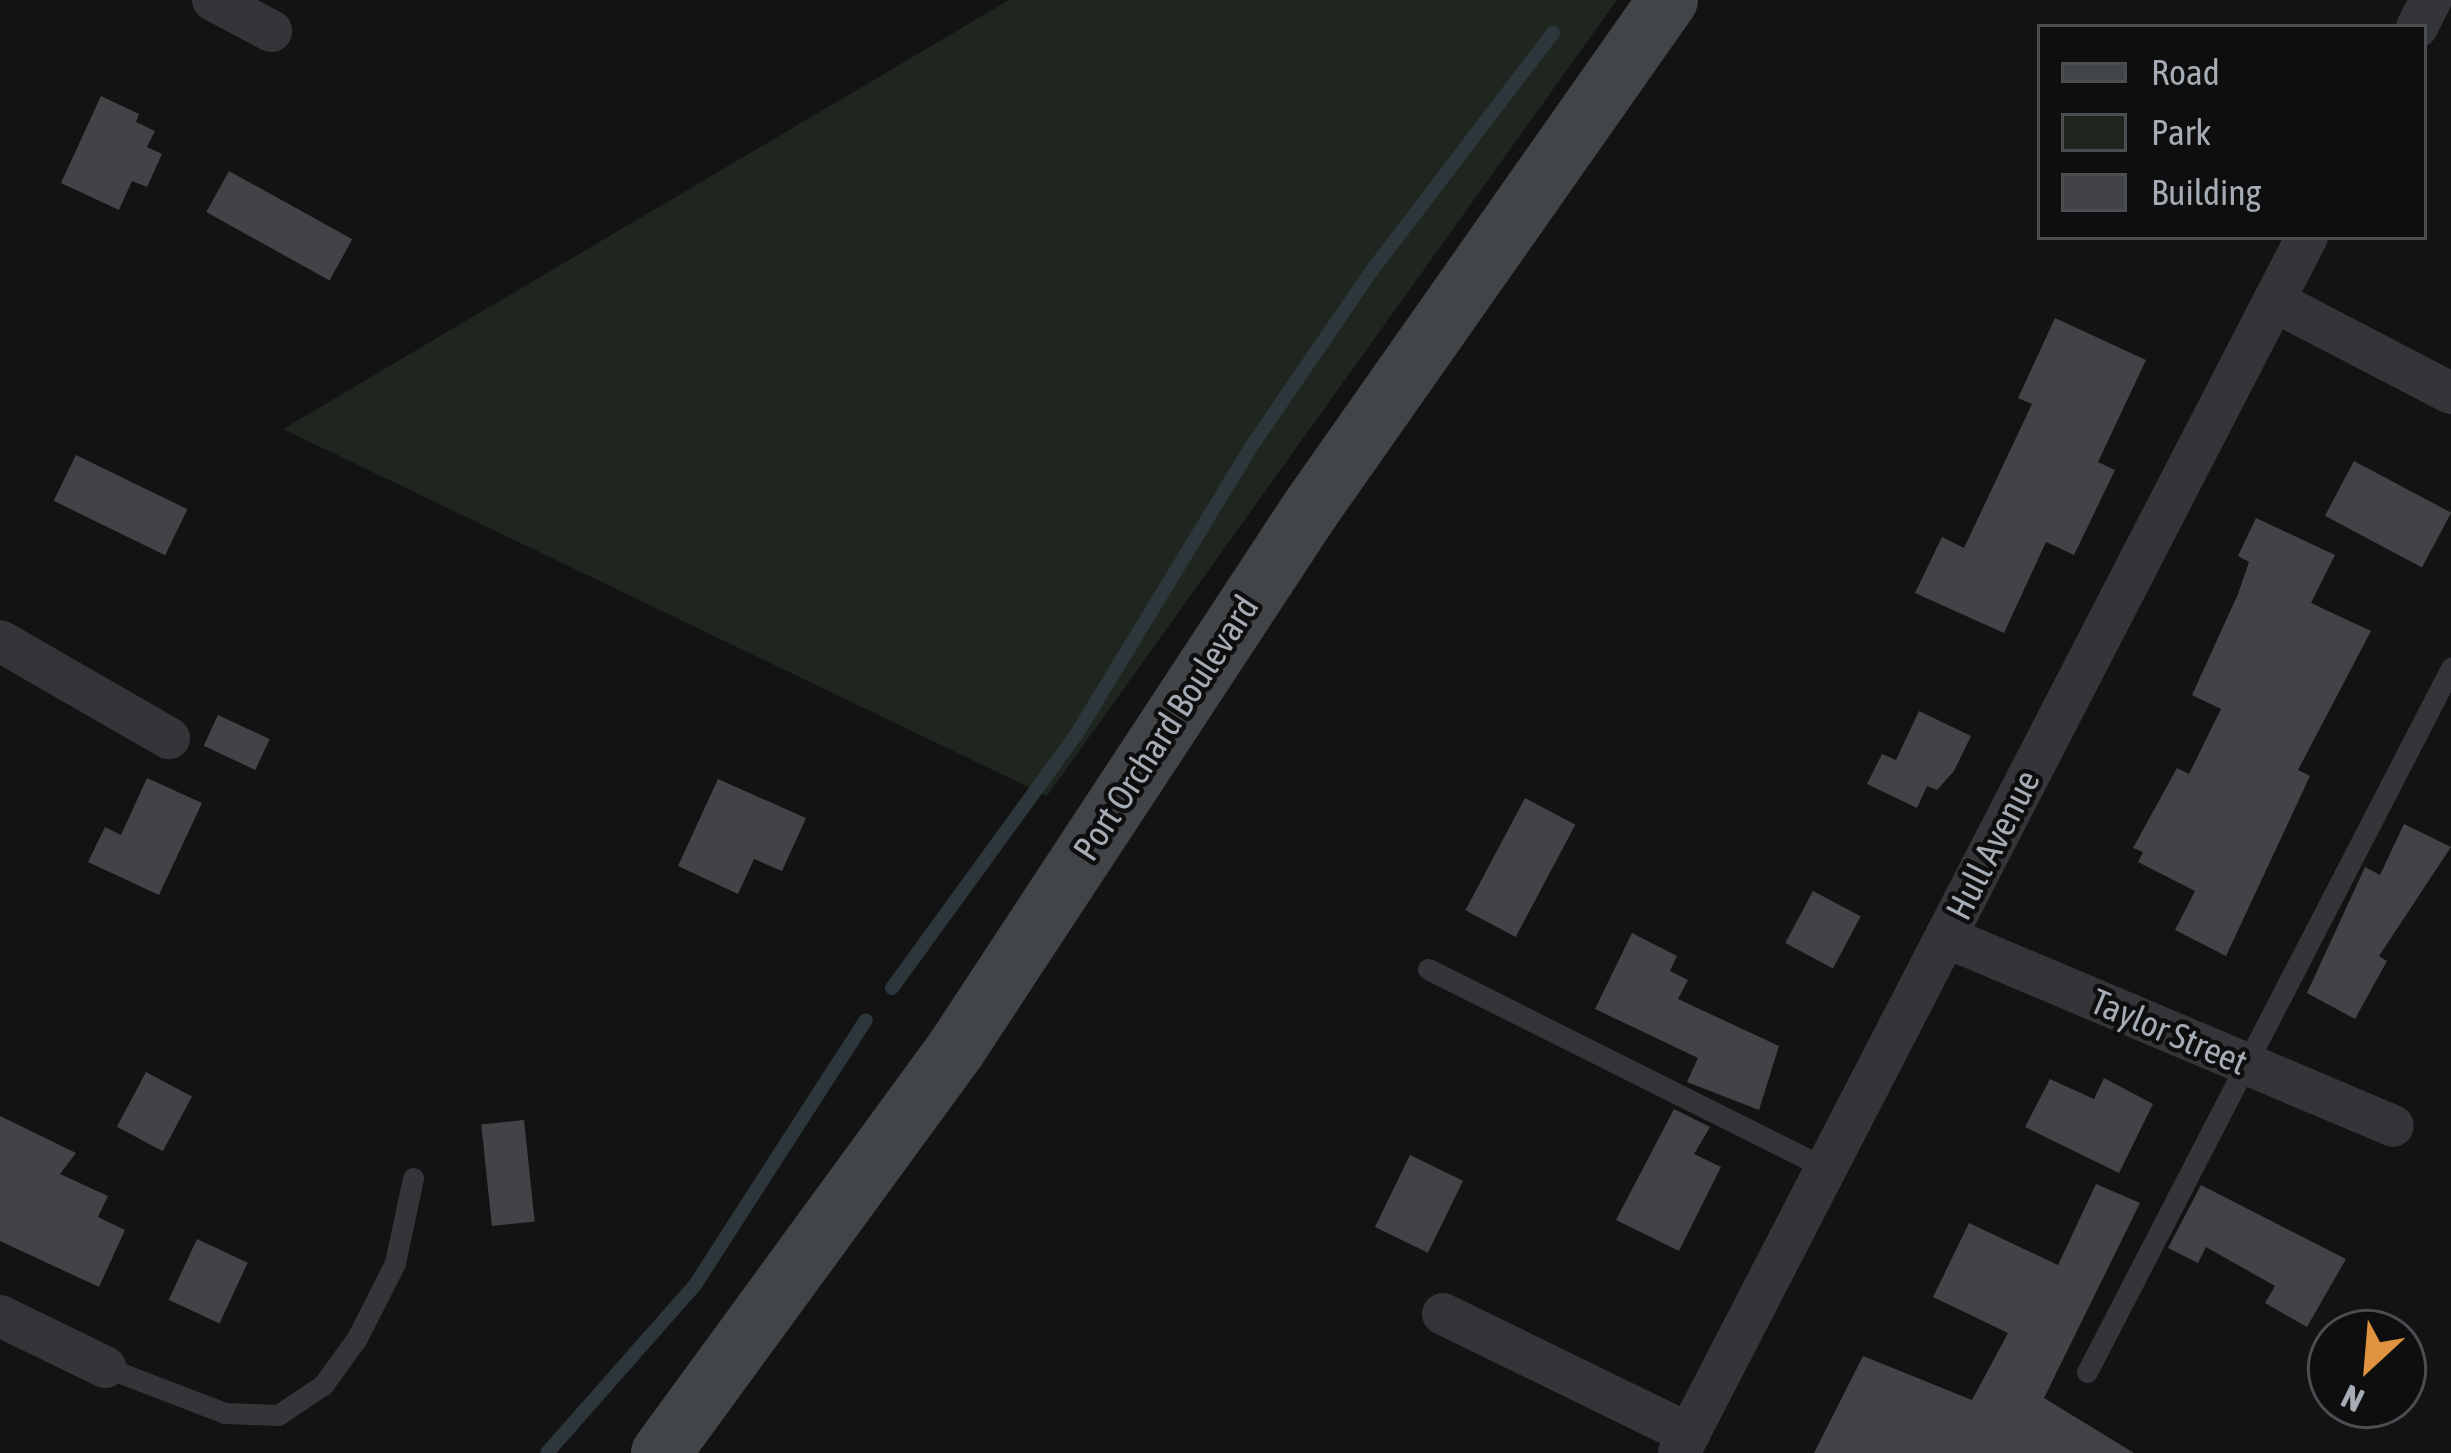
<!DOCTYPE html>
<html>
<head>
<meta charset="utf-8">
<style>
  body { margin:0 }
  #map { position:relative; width:2451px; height:1453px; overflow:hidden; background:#131314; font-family:"Asap Condensed",sans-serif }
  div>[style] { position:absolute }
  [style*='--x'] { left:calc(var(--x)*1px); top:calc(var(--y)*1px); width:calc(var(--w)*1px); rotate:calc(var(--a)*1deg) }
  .green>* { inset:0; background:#1f261f }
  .stream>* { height:14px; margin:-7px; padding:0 7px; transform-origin:7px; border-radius:7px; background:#2d373b }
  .building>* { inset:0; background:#424347; transform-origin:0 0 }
  .service>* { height:21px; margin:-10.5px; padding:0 10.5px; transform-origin:10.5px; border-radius:10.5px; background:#343538 }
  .minor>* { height:42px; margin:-21px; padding:0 21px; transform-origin:21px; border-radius:21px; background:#343538 }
  .secondary>* { height:60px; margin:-30px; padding:0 30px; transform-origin:30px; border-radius:30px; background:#424548 }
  span { translate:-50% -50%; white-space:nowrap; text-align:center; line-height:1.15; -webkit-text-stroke:9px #0e0e0f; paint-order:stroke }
  .street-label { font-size:36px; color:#a5acb3 }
  .legend { position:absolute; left:2037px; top:24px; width:390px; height:216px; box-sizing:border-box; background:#0e0e0f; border:3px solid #4a4d51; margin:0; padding:15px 21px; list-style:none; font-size:36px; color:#a5acb3 }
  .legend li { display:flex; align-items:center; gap:24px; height:60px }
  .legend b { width:60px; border:3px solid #4a4d51 }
  .north { position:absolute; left:2307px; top:1309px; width:120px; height:120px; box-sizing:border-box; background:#0e0e0f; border:3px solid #4a4d51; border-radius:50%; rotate:206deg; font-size:33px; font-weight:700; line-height:48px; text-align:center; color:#a5acb3 }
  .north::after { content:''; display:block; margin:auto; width:42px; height:54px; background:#df9240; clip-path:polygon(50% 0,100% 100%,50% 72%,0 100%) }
</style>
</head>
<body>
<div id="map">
  <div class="green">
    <i style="clip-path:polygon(1009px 0,1617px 0,1047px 796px,283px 429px)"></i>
  </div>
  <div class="stream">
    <i style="--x:892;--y:988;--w:313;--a:-54"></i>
    <i style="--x:1076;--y:735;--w:337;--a:-58.7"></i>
    <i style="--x:1251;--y:447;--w:211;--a:-55.6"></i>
    <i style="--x:1370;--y:273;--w:302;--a:-52.7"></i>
    <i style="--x:547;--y:1453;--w:224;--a:-48.6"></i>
    <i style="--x:695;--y:1285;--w:315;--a:-57.2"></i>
  </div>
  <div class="building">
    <i style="clip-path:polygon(101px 96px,139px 114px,136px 122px,155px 131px,147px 147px,162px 154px,147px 187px,132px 181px,119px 210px,61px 183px)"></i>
    <i style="left:229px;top:171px;width:141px;height:47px;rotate:29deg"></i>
    <i style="clip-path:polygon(2055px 318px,2146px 360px,2098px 462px,2115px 470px,2074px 555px,2046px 542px,2004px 633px,1915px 593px,1942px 537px,1964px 548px,2032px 404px,2018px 398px)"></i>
    <i style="left:76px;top:455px;width:124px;height:51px;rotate:26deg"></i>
    <i style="left:2354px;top:461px;width:110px;height:62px;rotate:28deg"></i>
    <i style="clip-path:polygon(2256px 518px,2335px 555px,2311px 603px,2371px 631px,2298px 770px,2310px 776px,2226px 956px,2175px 930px,2195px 891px,2138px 862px,2143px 852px,2133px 848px,2177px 768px,2189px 774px,2221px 709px,2192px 695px,2238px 594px,2249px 562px,2238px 556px)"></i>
    <i style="clip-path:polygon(1919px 711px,1971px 736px,1954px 771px,1937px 790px,1927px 786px,1917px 808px,1867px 784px,1882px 754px,1896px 760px)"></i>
    <i style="left:218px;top:715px;width:57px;height:34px;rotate:25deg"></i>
    <i style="clip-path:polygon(147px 778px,202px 803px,159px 895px,88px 862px,105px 827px,121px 835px)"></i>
    <i style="clip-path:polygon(718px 779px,806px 818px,782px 871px,754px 859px,738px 894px,678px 866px)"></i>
    <i style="left:1525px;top:798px;width:57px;height:127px;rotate:28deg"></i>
    <i style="clip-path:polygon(2404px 824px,2451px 847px,2379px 956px,2387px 961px,2355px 1019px,2307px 993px,2365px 867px,2380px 875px)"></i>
    <i style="left:1813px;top:891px;width:54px;height:59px;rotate:28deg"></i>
    <i style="clip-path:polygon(1632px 933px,1677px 956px,1670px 971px,1688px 980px,1678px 999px,1779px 1046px,1759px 1110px,1687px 1082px,1698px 1058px,1595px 1009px)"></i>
    <i style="left:146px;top:1072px;width:52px;height:62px;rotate:28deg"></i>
    <i style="clip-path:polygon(2104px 1078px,2153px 1104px,2119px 1173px,2025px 1127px,2050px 1079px,2094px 1099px)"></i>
    <i style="clip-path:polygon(1674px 1109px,1710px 1127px,1694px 1154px,1721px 1167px,1679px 1251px,1616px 1220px)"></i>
    <i style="clip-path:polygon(0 1116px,76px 1153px,60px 1174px,108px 1196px,98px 1217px,125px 1230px,99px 1287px,0 1241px)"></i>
    <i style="left:524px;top:1120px;width:102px;height:43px;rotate:84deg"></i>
    <i style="left:1410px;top:1155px;width:59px;height:80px;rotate:26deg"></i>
    <i style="clip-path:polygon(2096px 1184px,2140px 1203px,2044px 1398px,2134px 1453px,1814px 1453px,1863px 1356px,1972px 1400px,2008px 1333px,1933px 1297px,1969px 1223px,2058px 1265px)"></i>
    <i style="clip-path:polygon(2201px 1185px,2346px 1259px,2307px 1327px,2265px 1303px,2275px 1286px,2206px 1247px,2198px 1263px,2168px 1248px)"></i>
    <i style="left:197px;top:1239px;width:56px;height:67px;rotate:25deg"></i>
  </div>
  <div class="service">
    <i style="--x:1428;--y:969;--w:445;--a:26.6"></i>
    <i style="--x:105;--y:1367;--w:129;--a:21"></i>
    <i style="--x:225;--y:1413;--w:53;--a:2.2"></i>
    <i style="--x:278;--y:1415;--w:54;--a:-33.7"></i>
    <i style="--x:323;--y:1385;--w:58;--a:-54.1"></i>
    <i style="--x:357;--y:1338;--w:84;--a:-63.1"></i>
    <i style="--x:395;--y:1263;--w:87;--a:-78"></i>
    <i style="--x:2087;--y:1372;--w:793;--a:-62.66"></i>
  </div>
  <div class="minor">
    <i style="--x:213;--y:0;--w:66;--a:28.1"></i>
    <i style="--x:2417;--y:27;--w:30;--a:-63"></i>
    <i style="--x:2274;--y:301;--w:199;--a:27.5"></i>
    <i style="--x:0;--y:641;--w:195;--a:29.9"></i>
    <i style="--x:1946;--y:937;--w:485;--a:22.9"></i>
    <i style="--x:1443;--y:1314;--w:274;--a:26"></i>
    <i style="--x:0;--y:1316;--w:117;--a:25.9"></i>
    <i style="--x:1679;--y:1453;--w:1369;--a:-62.69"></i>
  </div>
  <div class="secondary">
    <i style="--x:661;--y:1453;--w:500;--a:-53.86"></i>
    <i style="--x:956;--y:1049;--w:645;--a:-56.7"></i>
    <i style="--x:1310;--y:510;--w:623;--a:-54.93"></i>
  </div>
  <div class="street-label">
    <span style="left:1166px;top:728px;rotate:-57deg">Port Orchard Boulevard</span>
    <span style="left:1993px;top:845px;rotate:-63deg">Hull Avenue</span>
    <span style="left:2169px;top:1032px;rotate:23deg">Taylor Street</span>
  </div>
  <ul class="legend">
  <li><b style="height:15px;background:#424548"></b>Road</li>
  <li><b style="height:33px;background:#1f261f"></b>Park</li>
  <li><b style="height:33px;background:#424347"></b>Building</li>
  </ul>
  <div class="north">N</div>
</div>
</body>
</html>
